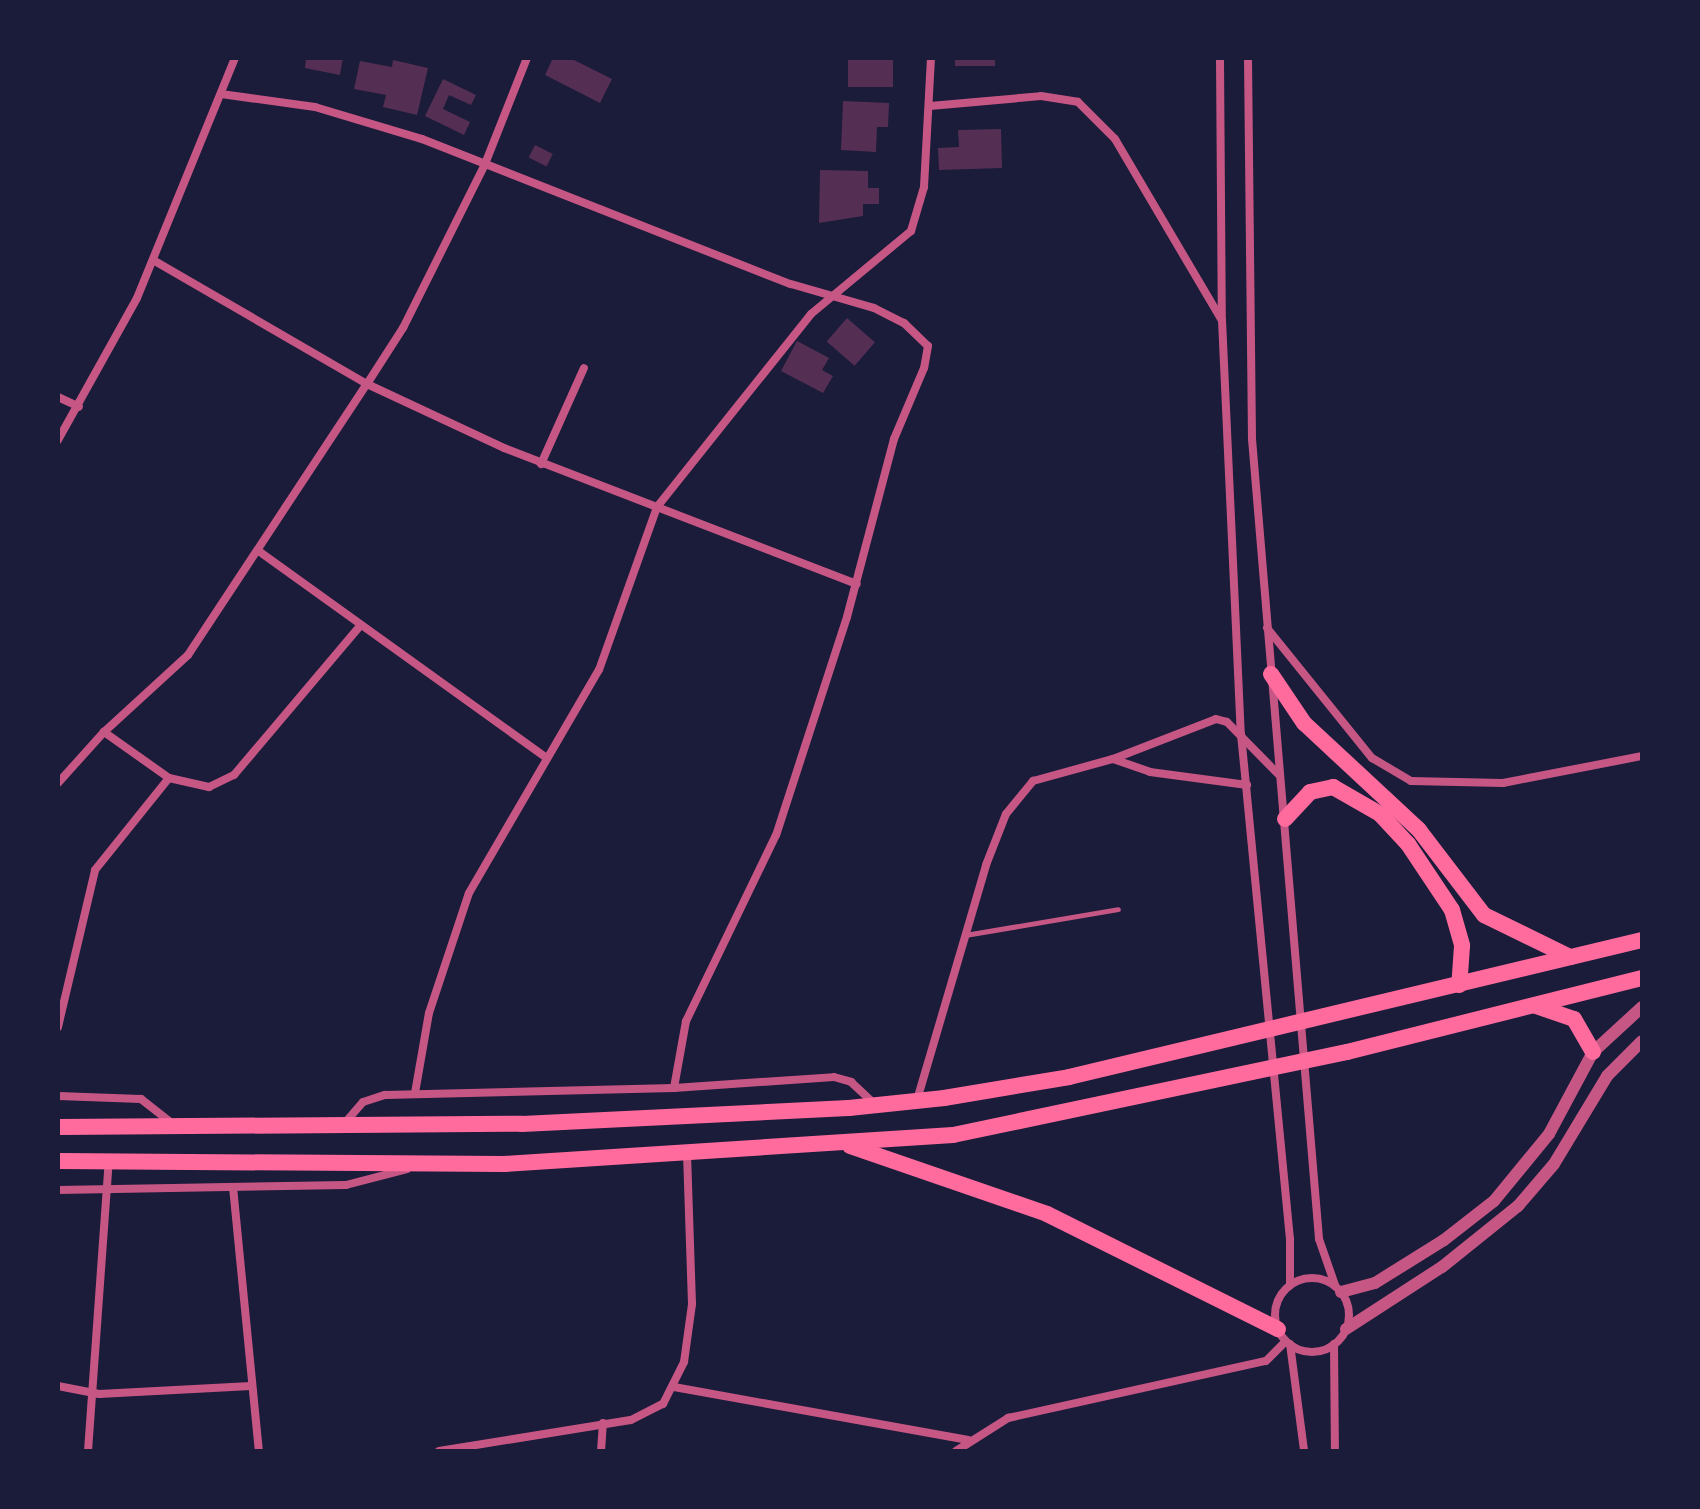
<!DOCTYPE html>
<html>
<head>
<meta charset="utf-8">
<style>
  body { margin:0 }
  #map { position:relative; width:1700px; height:1509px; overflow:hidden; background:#1b1b3a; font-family:Literata,serif }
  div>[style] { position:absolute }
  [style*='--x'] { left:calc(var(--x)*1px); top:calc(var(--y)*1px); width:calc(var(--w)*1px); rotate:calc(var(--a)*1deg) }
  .building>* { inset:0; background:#542f53; transform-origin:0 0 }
  .service>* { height:5px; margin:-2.5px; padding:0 2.5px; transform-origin:2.5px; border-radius:2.5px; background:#c65784 }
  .minor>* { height:8px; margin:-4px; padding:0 4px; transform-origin:4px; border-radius:4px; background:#c65784 }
  .minor>.ring { margin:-4px; padding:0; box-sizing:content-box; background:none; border:8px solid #c65784; border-radius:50% }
  .tertiary>* { height:12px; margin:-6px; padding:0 6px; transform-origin:6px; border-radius:6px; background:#c65784 }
  .trunk>* { height:16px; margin:-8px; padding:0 8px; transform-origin:8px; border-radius:8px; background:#ff6b9d }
  span { translate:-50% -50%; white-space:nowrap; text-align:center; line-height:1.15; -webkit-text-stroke:8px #1b1b3a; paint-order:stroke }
  .frame { position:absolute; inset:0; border:60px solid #1b1b3a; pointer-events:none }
</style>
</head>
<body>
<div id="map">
  <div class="building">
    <i style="clip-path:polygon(306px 58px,343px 58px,340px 75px,305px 68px)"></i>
    <i style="clip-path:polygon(553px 58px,570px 58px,612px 79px,600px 103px,545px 75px)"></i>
    <i style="left:848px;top:58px;width:45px;height:29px"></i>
    <i style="left:955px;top:58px;width:40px;height:8px"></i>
    <i style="clip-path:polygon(393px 60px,428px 68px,417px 115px,383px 107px,386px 95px,354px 89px,360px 61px,392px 67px)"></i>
    <i style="clip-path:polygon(443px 79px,476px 95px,471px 105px,449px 95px,443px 109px,470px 122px,464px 135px,425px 116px)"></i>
    <i style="clip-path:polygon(843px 101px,889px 103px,888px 127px,877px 127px,876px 152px,841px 150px)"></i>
    <i style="clip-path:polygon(1001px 129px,1002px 168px,939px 170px,938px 148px,959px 147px,958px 130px)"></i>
    <i style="left:535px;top:145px;width:20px;height:14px;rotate:27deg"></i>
    <i style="clip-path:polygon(820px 170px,868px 171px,868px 188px,879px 188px,879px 204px,863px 204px,863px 216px,819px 223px)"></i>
    <i style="left:847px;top:318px;width:37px;height:31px;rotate:41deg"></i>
    <i style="clip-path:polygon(797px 341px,829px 358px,822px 370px,833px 376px,823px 393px,781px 371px)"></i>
  </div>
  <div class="service">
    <i style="--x:965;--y:935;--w:155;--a:-9.6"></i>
  </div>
  <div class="minor">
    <i style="--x:1220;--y:58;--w:262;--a:89.6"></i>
    <i style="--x:1222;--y:320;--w:414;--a:87.4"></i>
    <i style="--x:1241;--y:734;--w:507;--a:84.46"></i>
    <i style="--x:1290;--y:1239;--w:46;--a:90"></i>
    <i style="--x:1248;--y:58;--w:381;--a:89.4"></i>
    <i style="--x:1252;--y:439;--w:803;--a:85.21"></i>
    <i style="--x:1319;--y:1239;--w:49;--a:70.8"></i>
    <i style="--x:221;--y:94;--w:95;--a:7.9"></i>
    <i style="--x:315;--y:107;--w:112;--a:16.7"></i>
    <i style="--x:422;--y:139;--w:396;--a:21.5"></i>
    <i style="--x:791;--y:284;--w:86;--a:16.1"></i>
    <i style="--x:874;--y:308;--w:34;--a:27"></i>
    <i style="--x:904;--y:323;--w:33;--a:44"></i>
    <i style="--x:928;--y:346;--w:22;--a:100"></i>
    <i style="--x:924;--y:368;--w:77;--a:112.9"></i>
    <i style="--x:894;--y:439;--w:184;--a:104.8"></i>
    <i style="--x:847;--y:617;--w:229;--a:108"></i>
    <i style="--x:776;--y:835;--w:207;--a:115.8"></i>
    <i style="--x:686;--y:1021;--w:68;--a:100.2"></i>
    <i style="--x:930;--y:106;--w:111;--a:-5.1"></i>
    <i style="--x:1041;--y:96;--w:37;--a:9"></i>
    <i style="--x:1078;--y:102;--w:52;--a:45"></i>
    <i style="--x:1115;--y:139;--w:209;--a:59.5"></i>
    <i style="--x:153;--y:260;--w:247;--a:30.1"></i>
    <i style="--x:367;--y:384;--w:151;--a:25"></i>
    <i style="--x:504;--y:448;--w:378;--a:21.1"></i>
    <i style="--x:58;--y:397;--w:23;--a:25"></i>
    <i style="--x:58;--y:440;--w:162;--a:-60.9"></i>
    <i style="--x:137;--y:298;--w:259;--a:-67.8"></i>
    <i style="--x:541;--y:464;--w:105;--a:-65.9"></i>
    <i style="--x:260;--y:552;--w:353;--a:35.7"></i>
    <i style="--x:1267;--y:628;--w:167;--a:51.1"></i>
    <i style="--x:1372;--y:758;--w:45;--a:30.5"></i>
    <i style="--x:1411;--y:781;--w:92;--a:1.2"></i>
    <i style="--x:1503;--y:783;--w:142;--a:-11"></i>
    <i style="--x:1113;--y:759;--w:39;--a:19"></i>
    <i style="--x:1150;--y:772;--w:98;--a:7.6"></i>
    <i style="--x:169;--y:778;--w:41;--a:12.7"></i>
    <i style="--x:209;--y:787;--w:28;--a:-26"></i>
    <i style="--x:234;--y:775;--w:194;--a:-49.8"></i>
    <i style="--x:58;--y:783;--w:69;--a:-48"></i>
    <i style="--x:58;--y:1027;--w:161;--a:-76.7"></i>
    <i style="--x:95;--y:870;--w:118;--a:-51.2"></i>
    <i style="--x:169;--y:778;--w:80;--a:-144.7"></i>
    <i style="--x:104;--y:732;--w:114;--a:-42.5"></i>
    <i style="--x:188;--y:655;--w:325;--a:-56.6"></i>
    <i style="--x:367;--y:384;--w:67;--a:-57.3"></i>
    <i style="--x:403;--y:328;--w:183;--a:-63.4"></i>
    <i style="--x:485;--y:164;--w:114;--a:-68.4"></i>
    <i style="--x:415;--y:1093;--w:81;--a:-80.1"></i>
    <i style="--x:429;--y:1013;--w:126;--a:-71.6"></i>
    <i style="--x:469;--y:893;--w:258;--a:-59.8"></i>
    <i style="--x:599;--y:670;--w:173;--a:-70.4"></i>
    <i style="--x:657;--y:507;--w:247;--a:-51.4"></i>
    <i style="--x:811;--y:314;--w:130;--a:-39.7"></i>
    <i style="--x:911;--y:231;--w:46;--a:-73.5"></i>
    <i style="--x:924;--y:187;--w:129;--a:-86.9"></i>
    <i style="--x:58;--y:1096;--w:83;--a:2.1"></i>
    <i style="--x:141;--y:1099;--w:42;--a:38.2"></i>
    <i style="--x:917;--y:1100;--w:245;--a:-73.6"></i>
    <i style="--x:986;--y:865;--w:55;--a:-68.6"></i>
    <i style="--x:1006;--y:814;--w:43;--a:-50.7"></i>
    <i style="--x:1033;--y:781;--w:83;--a:-15.4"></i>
    <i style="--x:1113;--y:759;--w:110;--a:-21.2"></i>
    <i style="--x:1216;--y:719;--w:11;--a:15"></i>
    <i style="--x:1227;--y:722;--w:74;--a:45.5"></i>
    <i style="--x:343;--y:1125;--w:30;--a:-49"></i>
    <i style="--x:363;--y:1102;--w:23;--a:-18"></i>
    <i style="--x:385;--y:1095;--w:289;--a:-1.4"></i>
    <i style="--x:674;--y:1088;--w:160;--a:-3.9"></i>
    <i style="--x:834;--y:1077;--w:18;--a:16"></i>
    <i style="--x:851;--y:1082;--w:34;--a:43"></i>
    <i style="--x:233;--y:1187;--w:265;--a:84.4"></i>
    <i style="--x:58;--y:1190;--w:288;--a:-1"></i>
    <i style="--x:346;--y:1185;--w:63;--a:-14.7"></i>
    <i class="ring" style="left:1275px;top:1278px;width:66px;height:66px"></i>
    <i style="--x:1290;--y:1344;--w:108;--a:82.5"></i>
    <i style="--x:1334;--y:1344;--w:107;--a:89.5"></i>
    <i style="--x:58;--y:1386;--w:42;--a:11"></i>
    <i style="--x:99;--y:1394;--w:152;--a:-3"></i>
    <i style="--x:674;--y:1387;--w:299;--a:10.2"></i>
    <i style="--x:88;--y:1451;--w:291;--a:-85.9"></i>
    <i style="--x:439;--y:1451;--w:194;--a:-9.2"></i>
    <i style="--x:631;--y:1420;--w:36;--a:-27"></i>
    <i style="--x:663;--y:1404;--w:47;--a:-63.4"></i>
    <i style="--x:684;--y:1362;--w:59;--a:-82.1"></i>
    <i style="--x:692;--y:1304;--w:150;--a:-91.9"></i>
    <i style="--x:601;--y:1451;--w:28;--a:-86"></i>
    <i style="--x:956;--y:1451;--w:62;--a:-32.4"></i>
    <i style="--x:1008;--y:1418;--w:264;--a:-12.5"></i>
    <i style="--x:1266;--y:1361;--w:28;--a:-45"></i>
  </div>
  <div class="tertiary">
    <i style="--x:1341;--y:1292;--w:35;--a:-15"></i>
    <i style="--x:1375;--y:1283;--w:81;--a:-31.9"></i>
    <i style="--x:1444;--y:1240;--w:63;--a:-38"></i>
    <i style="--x:1494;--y:1201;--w:87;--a:-50.6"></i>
    <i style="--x:1549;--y:1134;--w:93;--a:-61.8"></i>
    <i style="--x:1593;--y:1052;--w:67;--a:-42.6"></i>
    <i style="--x:1346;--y:1329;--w:114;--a:-32.9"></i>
    <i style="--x:1442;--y:1267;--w:97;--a:-38.8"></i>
    <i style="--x:1518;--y:1206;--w:55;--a:-49.4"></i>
    <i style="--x:1554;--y:1164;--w:103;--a:-58.9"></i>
    <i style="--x:1607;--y:1076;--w:49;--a:-45"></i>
  </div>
  <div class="trunk">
    <i style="--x:1271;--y:674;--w:59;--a:56"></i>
    <i style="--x:1304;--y:723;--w:157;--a:42.9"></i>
    <i style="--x:1419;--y:830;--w:107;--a:52.6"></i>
    <i style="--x:1484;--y:915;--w:96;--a:26"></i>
    <i style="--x:1285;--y:819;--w:37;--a:-47"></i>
    <i style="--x:1310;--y:792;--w:24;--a:-12"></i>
    <i style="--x:1333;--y:787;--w:54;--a:29.9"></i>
    <i style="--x:1380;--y:814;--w:41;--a:47"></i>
    <i style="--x:1408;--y:844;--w:79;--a:56.3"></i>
    <i style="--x:1452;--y:910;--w:37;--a:74"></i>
    <i style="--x:1462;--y:946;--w:39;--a:94"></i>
    <i style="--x:1536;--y:1006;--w:40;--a:18.9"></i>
    <i style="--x:1574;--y:1019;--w:38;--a:60"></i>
    <i style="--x:58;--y:1127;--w:464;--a:-0.4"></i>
    <i style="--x:522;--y:1124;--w:327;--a:-2.8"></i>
    <i style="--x:849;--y:1108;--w:96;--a:-6"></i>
    <i style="--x:944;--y:1098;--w:127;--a:-9.5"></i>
    <i style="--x:1069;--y:1077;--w:589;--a:-13.45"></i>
    <i style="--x:850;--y:1146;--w:208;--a:19"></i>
    <i style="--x:1047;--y:1214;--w:258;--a:26.5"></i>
    <i style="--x:58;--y:1161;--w:446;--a:0.4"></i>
    <i style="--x:504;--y:1164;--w:450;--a:-3.7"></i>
    <i style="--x:953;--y:1135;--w:403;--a:-11.9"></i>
    <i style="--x:1347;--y:1052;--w:304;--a:-14.1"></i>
  </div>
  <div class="frame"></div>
</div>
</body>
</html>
